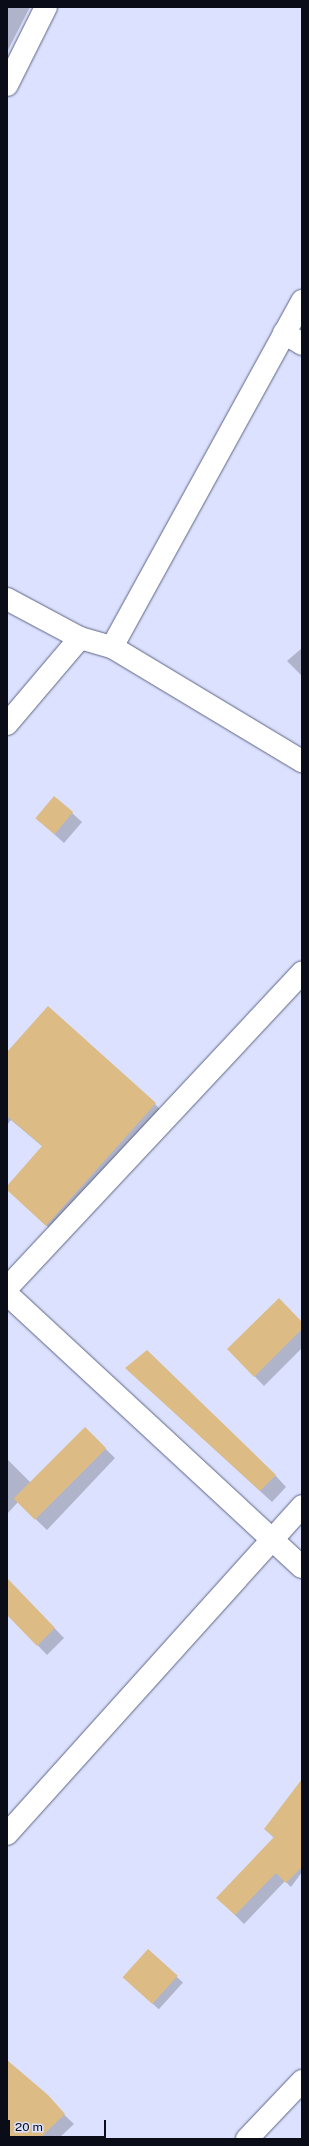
<!DOCTYPE html>
<html>
<head>
<meta charset="utf-8">
<style>
  body { margin:0 }
  #map { position:relative; width:309px; height:2146px; overflow:hidden; background:#dbe1fe; font-family:"Public Sans",sans-serif }
  div>[style] { position:absolute }
  [style*='--x'] { left:calc(var(--x)*1px); top:calc(var(--y)*1px); width:calc(var(--w)*1px); rotate:calc(var(--a)*1deg) }
  .shadow>* { inset:0; background:#0003; transform-origin:0 0 }
  .building>* { inset:0; background:#dcbc84; transform-origin:0 0 }
  .roads { filter:drop-shadow(0 0 1px #5e6483) drop-shadow(0 0 1px #5e6483) }
  .minor>* { height:22px; margin:-11px; padding:0 11px; transform-origin:11px; border-radius:11px; background:#fff }
  span { translate:-50% -50%; white-space:nowrap; text-align:center; line-height:1.15; -webkit-text-stroke:3px #dbe1fe; paint-order:stroke }
  .frame { position:absolute; inset:0; border:8px solid #0a0c17; pointer-events:none }
  .scale { position:absolute; left:8px; top:2120px; width:98px; height:18px; box-sizing:border-box; border:2px solid #0a0c17; border-top:0; padding-left:5px; font-size:12px; line-height:14px; white-space:nowrap; color:#0a0c17; -webkit-text-stroke:3px #dbe1fe; paint-order:stroke }
</style>
</head>
<body>
<div id="map">
  <div class="shadow">
    <i style="clip-path:polygon(7px 7px,30px 7px,7px 52px)"></i>
    <i style="clip-path:polygon(302px 648px,302px 676px,287px 661px)"></i>
    <i style="clip-path:polygon(72px 813px,82px 822px,64px 843px,36px 818px)"></i>
    <i style="clip-path:polygon(7px 1054px,155px 1104px,167px 1116px,59px 1237px,7px 1189px,43px 1147px,11px 1120px,7px 1125px)"></i>
    <i style="clip-path:polygon(302px 1323px,302px 1348px,264px 1386px,228px 1349px)"></i>
    <i style="clip-path:polygon(126px 1368px,275px 1475px,286px 1487px,272px 1502px)"></i>
    <i style="clip-path:polygon(85px 1429px,115px 1458px,47px 1530px,18px 1502px,7px 1514px,7px 1459px,32px 1484px)"></i>
    <i style="clip-path:polygon(7px 1579px,64px 1638px,47px 1655px,7px 1613px)"></i>
    <i style="clip-path:polygon(302px 1781px,302px 1872px,291px 1887px,285px 1881px,244px 1924px,218px 1898px,275px 1839px,265px 1829px)"></i>
    <i style="left:148px;top:1951px;width:47px;height:36px;rotate:42deg"></i>
    <i style="clip-path:polygon(7px 2061px,74px 2124px,58px 2139px,7px 2139px)"></i>
  </div>
  <div class="building">
    <i style="left:54px;top:796px;width:25px;height:29px;rotate:40deg"></i>
    <i style="clip-path:polygon(48px 1006px,156px 1103px,46px 1226px,7px 1190px,7px 1186px,42px 1146px,7px 1116px,7px 1052px)"></i>
    <i style="clip-path:polygon(279px 1298px,302px 1322px,302px 1329px,254px 1377px,227px 1349px)"></i>
    <i style="clip-path:polygon(147px 1350px,276px 1475px,260px 1491px,125px 1368px)"></i>
    <i style="left:85px;top:1427px;width:30px;height:101px;rotate:45deg"></i>
    <i style="clip-path:polygon(7px 1578px,55px 1628px,37px 1646px,7px 1615px)"></i>
    <i style="clip-path:polygon(302px 1779px,302px 1867px,286px 1883px,276px 1873px,235px 1915px,216px 1898px,274px 1837px,264px 1829px)"></i>
    <i style="left:148px;top:1949px;width:40px;height:38px;rotate:42deg"></i>
    <i style="clip-path:polygon(7px 2060px,48px 2095px,65px 2114px,39px 2139px,7px 2139px)"></i>
  </div>
  <div class="roads">
    <div class="minor">
      <i style="--x:7;--y:85;--w:87;--a:-63.4"></i>
      <i style="--x:284;--y:333;--w:21;--a:31"></i>
      <i style="--x:7;--y:599;--w:83;--a:28.1"></i>
      <i style="--x:80;--y:638;--w:33;--a:16"></i>
      <i style="--x:112;--y:647;--w:222;--a:31"></i>
      <i style="--x:112;--y:647;--w:395;--a:-61.2"></i>
      <i style="--x:7;--y:724;--w:113;--a:-49.7"></i>
      <i style="--x:7;--y:1288;--w:432;--a:-46.9"></i>
      <i style="--x:7;--y:1294;--w:402;--a:42.8"></i>
      <i style="--x:7;--y:1834;--w:441;--a:-48"></i>
      <i style="--x:247;--y:2139;--w:80;--a:-46.5"></i>
    </div>
  </div>
  <div class="frame"></div>
  <div class="scale">20 m</div>
</div>
</body>
</html>
